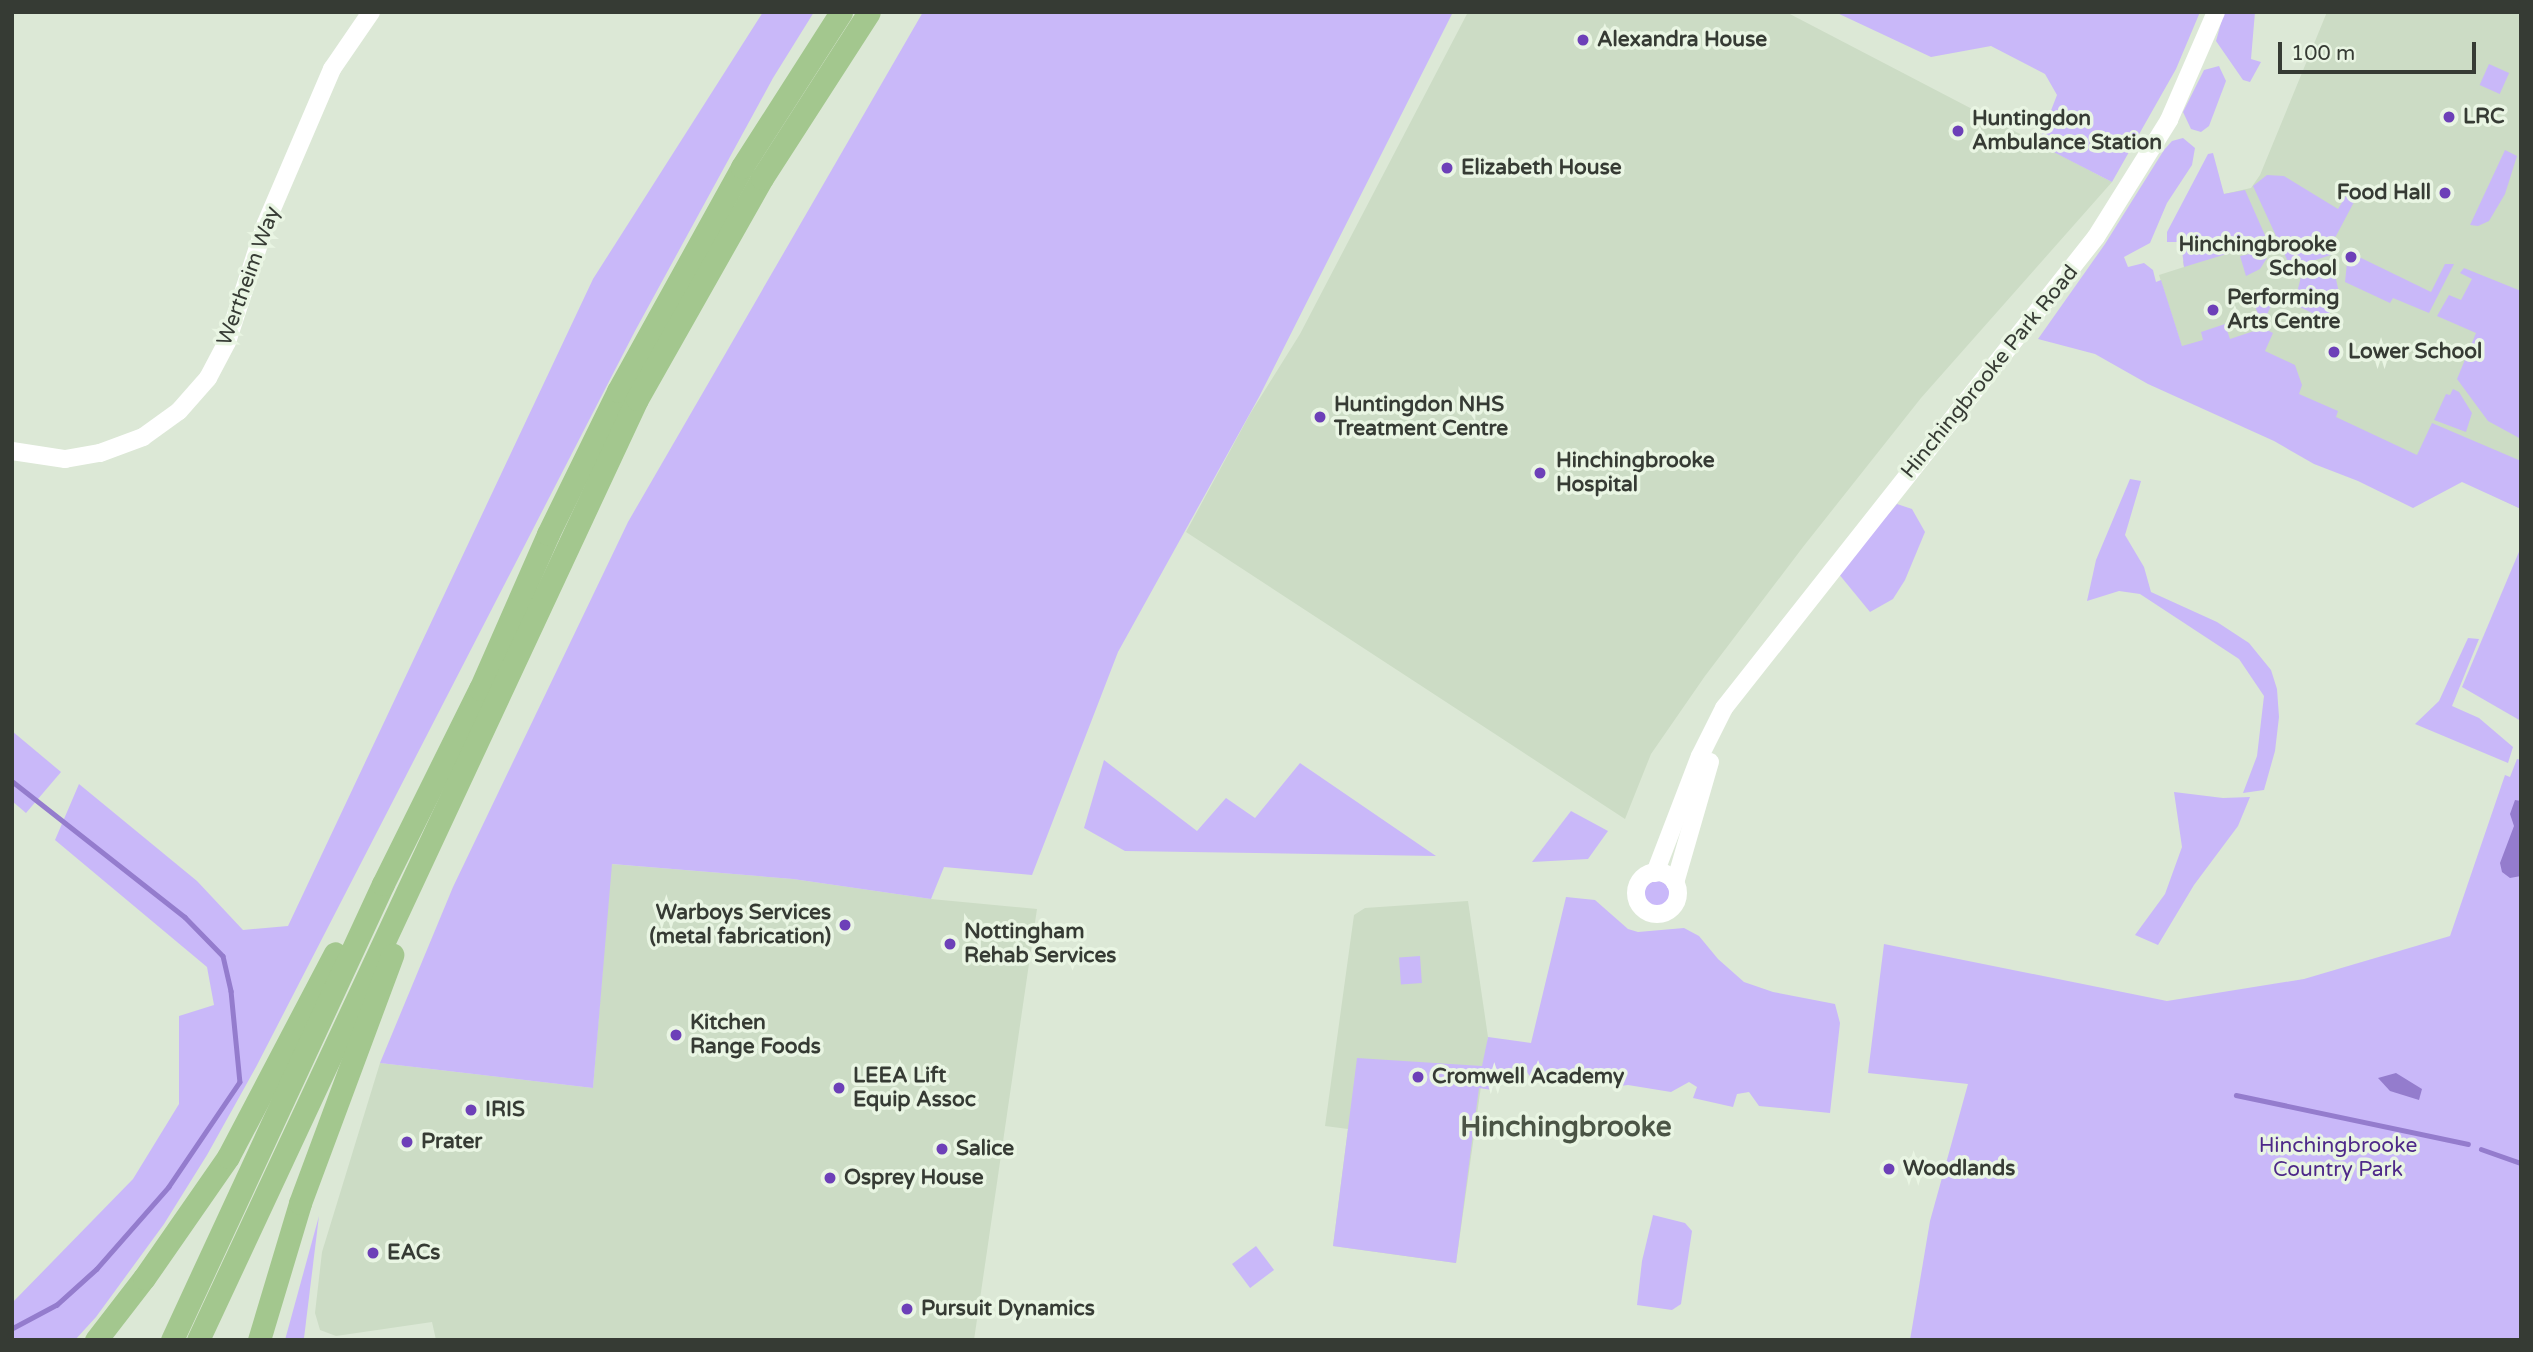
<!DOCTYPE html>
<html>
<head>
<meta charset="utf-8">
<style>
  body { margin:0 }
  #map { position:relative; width:2533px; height:1352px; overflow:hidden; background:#dce8d6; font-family:"Varela Round",sans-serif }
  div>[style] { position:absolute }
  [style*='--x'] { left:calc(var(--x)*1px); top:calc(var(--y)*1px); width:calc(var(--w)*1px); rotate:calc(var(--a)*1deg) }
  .built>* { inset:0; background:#ccdcc5 }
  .green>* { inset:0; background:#c9b8f9; transform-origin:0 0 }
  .round { border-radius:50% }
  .water>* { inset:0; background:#947ccd }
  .stream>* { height:4.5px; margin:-2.25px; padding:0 2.25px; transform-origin:2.25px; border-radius:2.25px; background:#947ccd }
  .minor>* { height:18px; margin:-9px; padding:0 9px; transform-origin:9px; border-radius:9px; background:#fff }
  .minor>.ring { margin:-9px; padding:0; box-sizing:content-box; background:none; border:18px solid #fff; border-radius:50% }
  .major>* { height:23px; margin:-11.5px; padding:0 11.5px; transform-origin:11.5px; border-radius:11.5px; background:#a3c78e }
  .dots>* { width:19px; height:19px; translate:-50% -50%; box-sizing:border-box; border:4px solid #e9f5e3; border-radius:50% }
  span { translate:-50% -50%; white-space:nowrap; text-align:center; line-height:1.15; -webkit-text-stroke:7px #e9f5e3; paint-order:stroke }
  .poi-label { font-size:21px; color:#363b34; font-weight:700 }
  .left { translate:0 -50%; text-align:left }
  .right { translate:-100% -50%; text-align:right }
  .street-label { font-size:21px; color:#363b34 }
  .park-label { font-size:21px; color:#4e2989 }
  .district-label { font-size:28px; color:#4b5546; font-weight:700 }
  .frame { position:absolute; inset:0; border:14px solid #363b34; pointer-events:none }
  .scale { position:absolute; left:2278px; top:42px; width:198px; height:32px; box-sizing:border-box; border:4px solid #363b34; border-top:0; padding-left:9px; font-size:21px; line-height:24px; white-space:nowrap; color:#363b34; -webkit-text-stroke:5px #e9f5e3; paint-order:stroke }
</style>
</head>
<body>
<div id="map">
  <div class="built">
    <i style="clip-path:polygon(1468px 12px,1786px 12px,2112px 182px,1921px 398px,1803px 547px,1705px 676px,1651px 754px,1625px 819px,1186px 532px,1250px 414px,1300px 334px)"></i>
    <i style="clip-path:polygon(2327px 12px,2521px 12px,2521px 509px,2182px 347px,2159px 275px,2184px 267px,2183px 262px,2224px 194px,2251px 188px,2260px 175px)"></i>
    <i style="clip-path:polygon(611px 864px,793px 879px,931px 899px,1037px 909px,974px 1340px,436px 1340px,432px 1322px,336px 1336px,320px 1330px,315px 1313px,322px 1252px,380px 1063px,593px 1088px)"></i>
    <i style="clip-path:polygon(1468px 901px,1488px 1037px,1456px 1263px,1333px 1246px,1348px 1129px,1325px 1126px,1354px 915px,1365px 908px)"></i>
  </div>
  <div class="green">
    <i style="clip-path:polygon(763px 12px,814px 12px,773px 78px,635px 331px,256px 1067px,207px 1155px,164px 1224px,96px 1317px,75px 1340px,12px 1340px,12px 1303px,133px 1179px,179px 1104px,179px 1016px,214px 1005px,207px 967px,55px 840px,79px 784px,197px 881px,243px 930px,288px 926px,593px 279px)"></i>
    <i style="clip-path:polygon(923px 12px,1453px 12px,1259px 397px,1118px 652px,1032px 875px,944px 867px,931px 899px,793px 879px,612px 864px,593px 1088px,380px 1063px,453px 887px,628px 522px)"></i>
    <i style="clip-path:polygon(1835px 12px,2200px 12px,2176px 69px,2112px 182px,2038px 144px,2057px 95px,2045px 74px,1991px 46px,1931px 57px)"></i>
    <i style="clip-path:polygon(2224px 12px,2255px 12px,2251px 59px,2261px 62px,2250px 82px,2243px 80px,2216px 41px)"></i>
    <i style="left:2489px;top:64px;width:22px;height:23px;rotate:24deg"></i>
    <i style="clip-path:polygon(2219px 66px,2226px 81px,2209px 126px,2201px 132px,2191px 129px,2183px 112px,2204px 70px)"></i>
    <i style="clip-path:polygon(2183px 138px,2195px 148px,2192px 165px,2167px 203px,2150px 243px,2124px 257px,2128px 267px,2144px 263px,2153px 270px,2156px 282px,2161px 280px,2182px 346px,2203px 340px,2201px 332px,2225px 324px,2230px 339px,2263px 328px,2273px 333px,2265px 351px,2295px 365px,2302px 385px,2299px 394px,2338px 411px,2336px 417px,2417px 455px,2432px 423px,2521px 461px,2521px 509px,2462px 482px,2413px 508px,2358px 481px,2314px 464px,2274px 441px,2148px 384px,2095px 354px,2038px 339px,2105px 244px,2164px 150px,2172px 141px)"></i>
    <i style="clip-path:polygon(2505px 150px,2517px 156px,2505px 194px,2489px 221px,2478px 226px,2470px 225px)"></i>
    <i style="clip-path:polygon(2213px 153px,2224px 194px,2245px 190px,2268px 242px,2269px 253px,2249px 250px,2244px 241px,2236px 240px,2231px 245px,2233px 252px,2184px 267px,2181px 242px,2167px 242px,2167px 232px,2208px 154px)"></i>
    <i style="clip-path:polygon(2267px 175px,2284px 176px,2338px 209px,2350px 189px,2353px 192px,2354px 202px,2336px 236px,2328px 244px,2334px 254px,2297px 266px,2289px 264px,2253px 186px)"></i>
    <i style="clip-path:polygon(2250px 254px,2267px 258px,2260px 269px,2246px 276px,2240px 256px)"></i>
    <i style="clip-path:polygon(2355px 255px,2431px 292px,2445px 264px,2454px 264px,2429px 313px,2393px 298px,2390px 303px,2345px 282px,2347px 263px)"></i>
    <i style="clip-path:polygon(2324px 267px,2334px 270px,2339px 293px,2326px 320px,2294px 304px,2302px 273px)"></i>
    <i style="clip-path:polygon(2464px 268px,2521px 291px,2521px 439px,2488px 421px,2457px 379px,2476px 333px,2437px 316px,2449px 295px,2461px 300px,2472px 279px,2460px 273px)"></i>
    <i style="clip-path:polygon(2251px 295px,2271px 306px,2262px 325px)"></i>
    <i style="clip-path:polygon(2453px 389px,2459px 392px,2472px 413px,2466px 432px,2434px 420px,2446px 394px,2450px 395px)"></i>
    <i style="clip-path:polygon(2130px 479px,2141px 481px,2125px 535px,2144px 567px,2151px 592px,2217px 622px,2249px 643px,2271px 670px,2277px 689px,2279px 717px,2275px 751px,2264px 790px,2243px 793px,2257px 756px,2264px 696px,2239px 659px,2140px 594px,2119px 591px,2087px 601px,2096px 560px)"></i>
    <i style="clip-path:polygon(1897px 504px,1912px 509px,1925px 532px,1905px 580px,1893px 599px,1870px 612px,1838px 573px)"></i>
    <i style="clip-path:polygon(2521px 547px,2521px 721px,2462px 687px)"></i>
    <i style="clip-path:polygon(2468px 638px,2479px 639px,2452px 706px,2479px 718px,2513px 747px,2508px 763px,2415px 724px,2439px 701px)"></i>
    <i style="clip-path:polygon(12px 731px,61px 772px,26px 813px,12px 801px)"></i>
    <i style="clip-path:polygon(2517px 759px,2521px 760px,2521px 1340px,1910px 1340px,1930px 1221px,1968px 1084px,1868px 1073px,1884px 944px,2167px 1001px,2304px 979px,2450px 936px,2505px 775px,2510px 777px)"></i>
    <i style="clip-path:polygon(1104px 760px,1197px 831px,1226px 798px,1255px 818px,1300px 763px,1436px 856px,1125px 851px,1084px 828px)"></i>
    <i style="clip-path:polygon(2174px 792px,2223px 798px,2250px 797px,2238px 826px,2194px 885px,2158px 945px,2135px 935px,2165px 894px,2182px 847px)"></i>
    <i style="clip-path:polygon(1571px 811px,1608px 831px,1588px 859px,1532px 862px)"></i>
    <i class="round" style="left:1644px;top:881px;width:26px;height:26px"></i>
    <i style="clip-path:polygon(1566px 897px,1595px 900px,1628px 929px,1638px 932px,1684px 928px,1699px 936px,1718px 959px,1744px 982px,1773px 992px,1835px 1004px,1840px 1023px,1830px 1113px,1759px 1106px,1749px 1092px,1737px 1094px,1733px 1107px,1693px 1098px,1697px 1087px,1689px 1082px,1671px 1092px,1628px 1085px,1612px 1087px,1599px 1080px,1542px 1083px,1532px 1080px,1524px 1067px,1516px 1067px,1513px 1077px,1494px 1082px,1492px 1090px,1479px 1088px,1456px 1263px,1333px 1246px,1357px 1058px,1482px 1066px,1488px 1037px,1531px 1043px)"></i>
    <i style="left:1420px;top:956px;width:27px;height:21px;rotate:86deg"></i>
    <i style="clip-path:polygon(1653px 1215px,1685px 1223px,1692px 1231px,1681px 1304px,1672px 1310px,1637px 1305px,1642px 1261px)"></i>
    <i style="clip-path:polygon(319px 1216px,304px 1338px,285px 1340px)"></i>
    <i style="left:1256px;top:1246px;width:30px;height:30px;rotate:53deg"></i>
  </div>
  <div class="water">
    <i style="clip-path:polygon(2515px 800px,2521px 801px,2521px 876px,2510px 878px,2502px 872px,2500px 863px,2514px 826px,2510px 814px)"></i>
    <i style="clip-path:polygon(2396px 1073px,2422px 1089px,2419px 1100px,2390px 1091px,2378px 1078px)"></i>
  </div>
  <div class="stream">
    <i style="--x:12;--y:781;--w:220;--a:38.2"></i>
    <i style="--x:185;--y:917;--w:54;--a:45.7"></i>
    <i style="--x:223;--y:956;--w:36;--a:77"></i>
    <i style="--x:231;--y:991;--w:91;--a:84.4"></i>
    <i style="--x:240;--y:1082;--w:127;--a:124.1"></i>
    <i style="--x:169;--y:1187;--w:109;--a:131.3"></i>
    <i style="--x:97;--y:1269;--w:54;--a:138"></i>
    <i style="--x:57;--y:1305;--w:51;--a:151.9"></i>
    <i style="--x:2236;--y:1095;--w:237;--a:11.9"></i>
    <i style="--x:2481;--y:1149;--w:42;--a:19.3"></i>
  </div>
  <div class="minor">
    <i style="--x:12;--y:451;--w:54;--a:8.6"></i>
    <i style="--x:65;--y:459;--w:36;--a:-10"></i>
    <i style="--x:100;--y:453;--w:46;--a:-20.4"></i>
    <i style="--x:143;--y:437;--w:44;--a:-35.8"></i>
    <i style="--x:179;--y:411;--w:44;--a:-48.7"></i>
    <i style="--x:208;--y:378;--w:41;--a:-62.2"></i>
    <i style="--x:227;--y:342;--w:125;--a:-71.9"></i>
    <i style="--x:266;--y:223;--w:168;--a:-66.8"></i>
    <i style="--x:332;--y:69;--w:69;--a:-55.6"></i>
    <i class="ring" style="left:1636px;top:872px;width:24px;height:24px"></i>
    <i style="--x:1655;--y:873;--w:125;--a:-69"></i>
    <i style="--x:1700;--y:756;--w:54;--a:-63.4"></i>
    <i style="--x:1724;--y:708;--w:600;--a:-51.7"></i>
    <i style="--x:2096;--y:237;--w:138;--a:-58"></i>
    <i style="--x:2169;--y:120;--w:118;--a:-66.5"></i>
    <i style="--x:1675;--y:883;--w:126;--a:-73.9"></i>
  </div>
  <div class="major">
    <i style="--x:96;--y:1340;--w:78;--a:-52.3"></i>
    <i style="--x:144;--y:1278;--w:147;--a:-55.2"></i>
    <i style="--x:228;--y:1157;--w:230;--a:-62.3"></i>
    <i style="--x:172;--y:1340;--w:502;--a:-65.17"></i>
    <i style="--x:383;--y:884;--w:218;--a:-63.6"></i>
    <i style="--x:480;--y:689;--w:169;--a:-66.3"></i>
    <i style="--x:548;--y:534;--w:159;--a:-63.9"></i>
    <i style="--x:618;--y:391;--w:256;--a:-61"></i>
    <i style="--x:742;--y:167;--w:184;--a:-57.4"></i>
    <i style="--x:198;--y:1340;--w:1038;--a:-64.99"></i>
    <i style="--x:637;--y:399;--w:254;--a:-60.5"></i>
    <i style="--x:762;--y:178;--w:197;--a:-57.2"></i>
    <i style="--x:259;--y:1340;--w:143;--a:-73.3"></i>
    <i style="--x:300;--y:1203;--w:265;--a:-69.6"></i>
  </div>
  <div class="dots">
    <i style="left:1583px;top:40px;background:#6d40b8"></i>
    <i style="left:2449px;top:117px;background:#6d40b8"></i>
    <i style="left:1958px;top:131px;background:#6d40b8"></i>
    <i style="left:1447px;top:168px;background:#6d40b8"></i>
    <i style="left:2445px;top:193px;background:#6d40b8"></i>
    <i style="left:2351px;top:257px;background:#6d40b8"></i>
    <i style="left:2213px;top:310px;background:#6d40b8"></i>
    <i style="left:2334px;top:352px;background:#6d40b8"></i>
    <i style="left:1320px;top:417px;background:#6d40b8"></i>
    <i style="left:1540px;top:473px;background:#6d40b8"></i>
    <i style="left:845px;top:925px;background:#6d40b8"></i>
    <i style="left:950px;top:944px;background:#6d40b8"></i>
    <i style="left:676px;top:1035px;background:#6d40b8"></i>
    <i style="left:1418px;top:1077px;background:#6d40b8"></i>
    <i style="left:839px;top:1088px;background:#6d40b8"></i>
    <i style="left:471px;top:1110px;background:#6d40b8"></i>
    <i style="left:407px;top:1142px;background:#6d40b8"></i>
    <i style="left:942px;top:1149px;background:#6d40b8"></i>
    <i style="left:1889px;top:1169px;background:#6d40b8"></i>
    <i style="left:830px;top:1178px;background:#6d40b8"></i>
    <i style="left:373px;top:1253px;background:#6d40b8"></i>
    <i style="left:907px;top:1309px;background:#6d40b8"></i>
  </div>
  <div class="poi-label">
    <span class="left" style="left:1597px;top:40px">Alexandra House</span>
    <span class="left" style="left:2463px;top:117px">LRC</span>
    <span class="left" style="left:1972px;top:131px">Huntingdon<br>Ambulance Station</span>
    <span class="left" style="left:1461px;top:168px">Elizabeth House</span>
    <span class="right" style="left:2431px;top:193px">Food Hall</span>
    <span class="right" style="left:2337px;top:257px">Hinchingbrooke<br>School</span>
    <span class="left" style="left:2227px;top:310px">Performing<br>Arts Centre</span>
    <span class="left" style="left:2348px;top:352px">Lower School</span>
    <span class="left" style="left:1334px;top:417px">Huntingdon NHS<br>Treatment Centre</span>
    <span class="left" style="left:1556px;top:473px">Hinchingbrooke<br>Hospital</span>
    <span class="right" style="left:831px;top:925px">Warboys Services<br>(metal fabrication)</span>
    <span class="left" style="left:964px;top:944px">Nottingham<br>Rehab Services</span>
    <span class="left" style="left:690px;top:1035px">Kitchen<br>Range Foods</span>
    <span class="left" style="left:853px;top:1088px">LEEA Lift<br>Equip Assoc</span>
    <span class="left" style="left:1432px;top:1077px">Cromwell Academy</span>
    <span class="left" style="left:485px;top:1110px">IRIS</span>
    <span class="left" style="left:421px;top:1142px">Prater</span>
    <span class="left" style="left:956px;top:1149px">Salice</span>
    <span class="left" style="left:1903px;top:1169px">Woodlands</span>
    <span class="left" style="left:844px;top:1178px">Osprey House</span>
    <span class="left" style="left:387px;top:1253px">EACs</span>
    <span class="left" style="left:921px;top:1309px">Pursuit Dynamics</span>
  </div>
  <div class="street-label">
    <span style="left:249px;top:276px;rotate:-70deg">Wertheim Way</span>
    <span style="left:1990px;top:372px;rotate:-51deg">Hinchingbrooke Park Road</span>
  </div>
  <div class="park-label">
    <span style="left:2338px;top:1158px">Hinchingbrooke<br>Country Park</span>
  </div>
  <div class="district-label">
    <span style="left:1566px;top:1127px">Hinchingbrooke</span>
  </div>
  <div class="frame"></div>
  <div class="scale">100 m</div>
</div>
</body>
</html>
